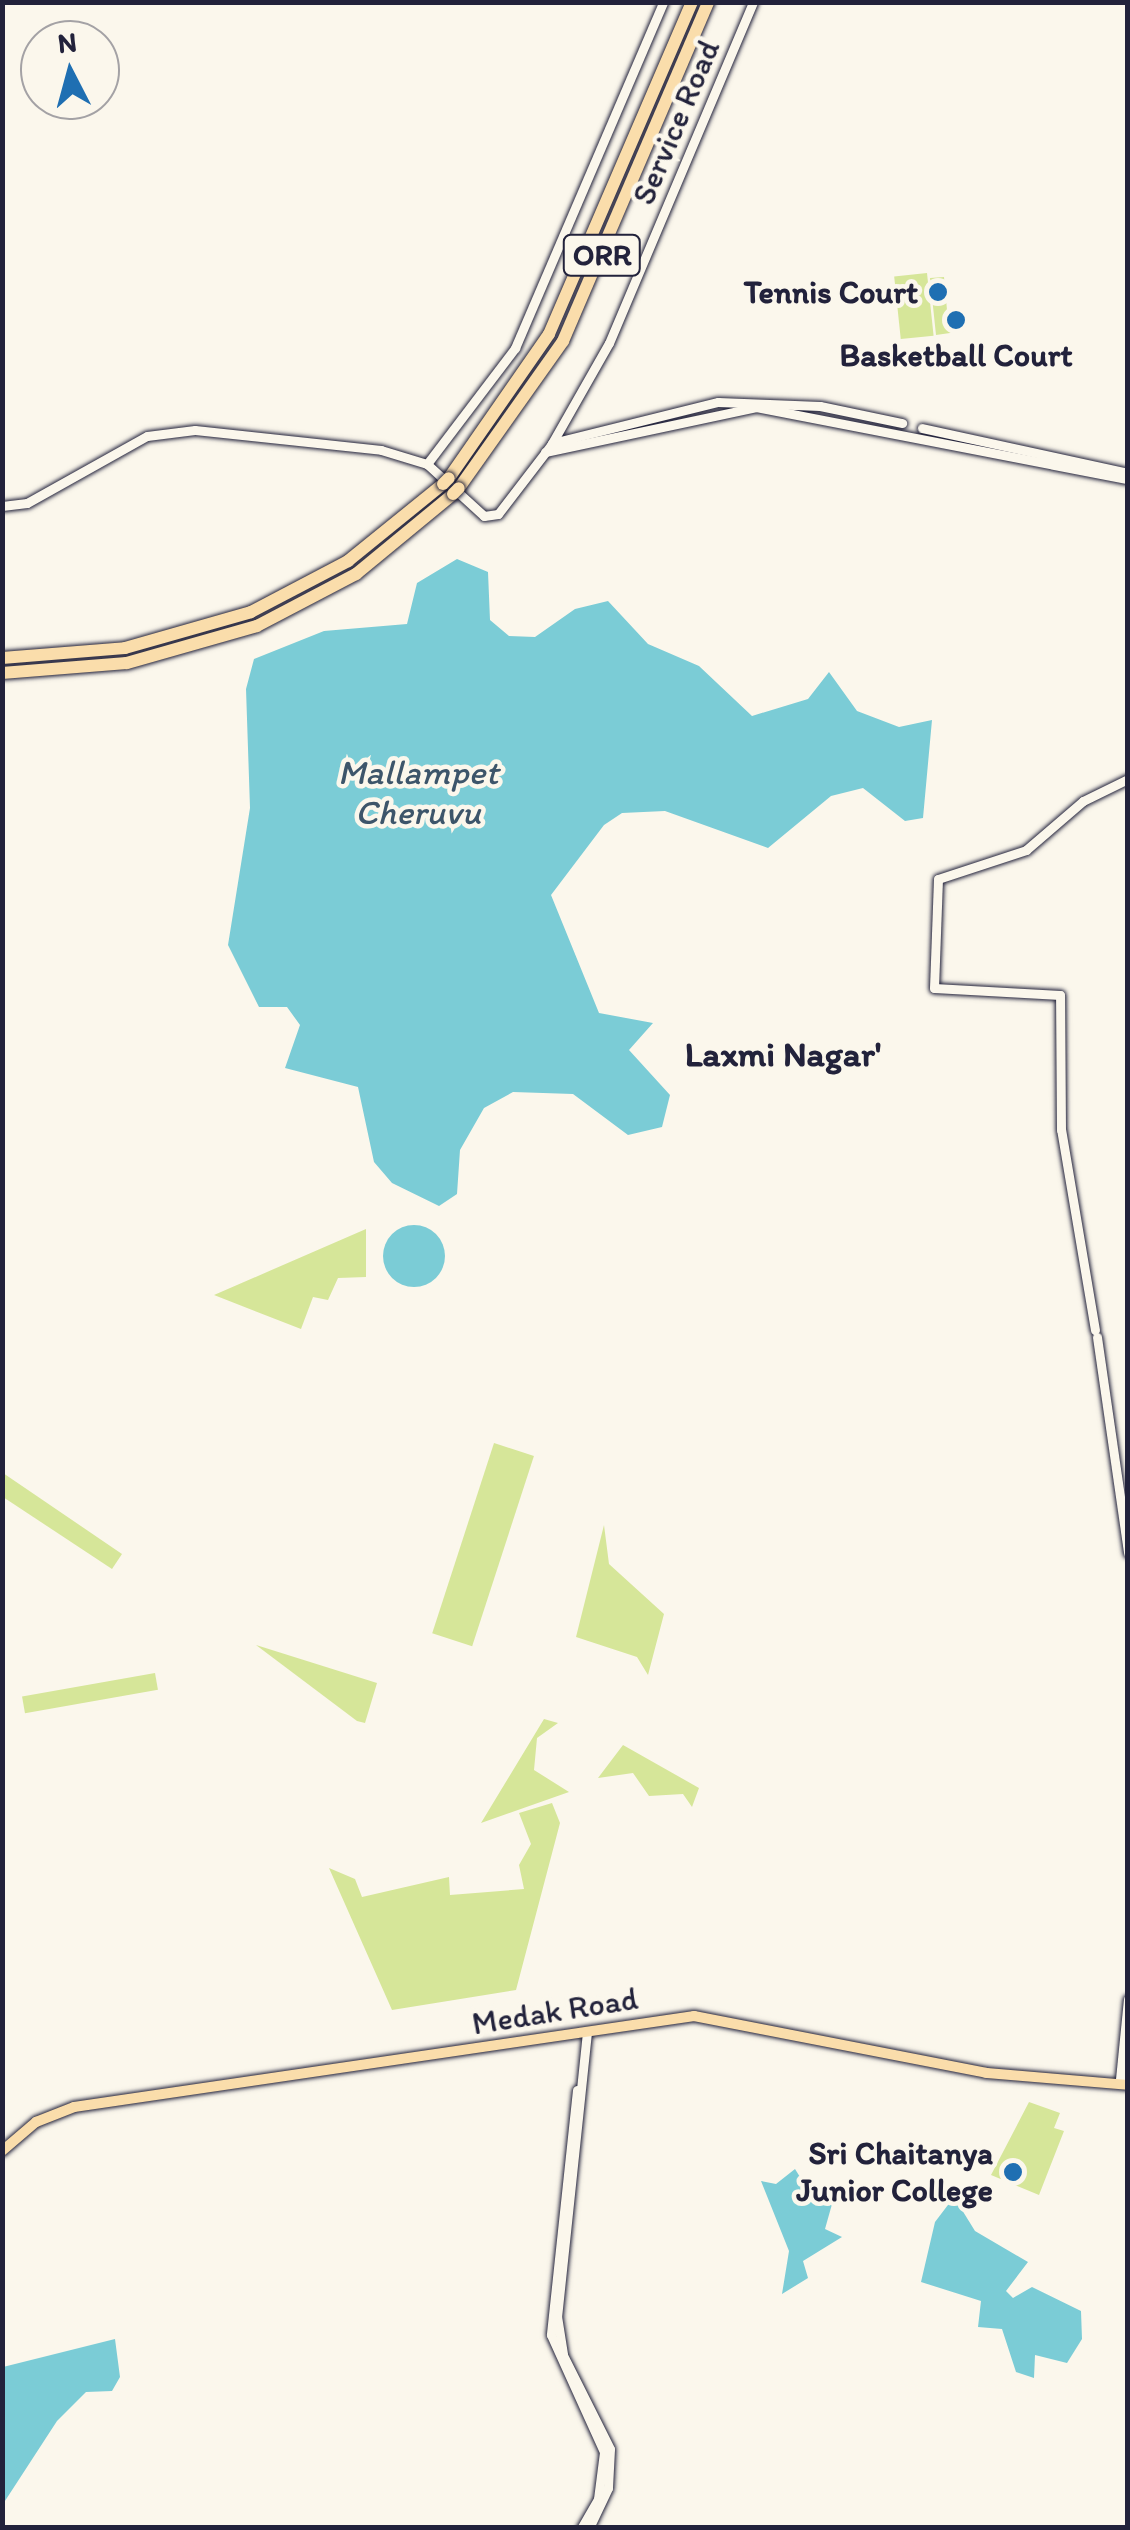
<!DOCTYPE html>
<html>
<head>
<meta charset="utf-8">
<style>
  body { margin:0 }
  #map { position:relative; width:1130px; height:2530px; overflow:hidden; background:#fbf7ec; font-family:Itim,sans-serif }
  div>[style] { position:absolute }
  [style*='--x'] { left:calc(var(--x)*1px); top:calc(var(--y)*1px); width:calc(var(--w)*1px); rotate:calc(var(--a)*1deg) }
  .green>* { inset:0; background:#d6e699; transform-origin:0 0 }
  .water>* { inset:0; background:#7bccd6 }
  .round { border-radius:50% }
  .roads { filter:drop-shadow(0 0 2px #22223b) drop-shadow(0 0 2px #22223b) }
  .secondary>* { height:9px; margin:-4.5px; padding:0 4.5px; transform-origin:4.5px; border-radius:4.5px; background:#fbf7ec }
  .primary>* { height:10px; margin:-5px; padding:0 5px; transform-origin:5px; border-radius:5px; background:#faddab }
  .highway>* { height:12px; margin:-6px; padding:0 6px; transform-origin:6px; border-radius:6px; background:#faddab }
  .bridges { filter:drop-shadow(0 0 2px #22223b) drop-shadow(0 0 2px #22223b) }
  .highway-bridge>* { height:12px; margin:-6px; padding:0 6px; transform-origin:6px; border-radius:6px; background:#faddab }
  .dots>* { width:28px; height:28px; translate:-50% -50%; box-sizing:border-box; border:5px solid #fbf7ec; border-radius:50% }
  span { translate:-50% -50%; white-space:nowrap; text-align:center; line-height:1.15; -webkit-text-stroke:9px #fbf7ec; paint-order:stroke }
  .shield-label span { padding:2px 8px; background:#fbf7ec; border:2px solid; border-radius:8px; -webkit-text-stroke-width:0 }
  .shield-label { font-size:30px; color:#22223b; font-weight:700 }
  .street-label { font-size:32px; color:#22223b }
  .poi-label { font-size:32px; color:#22223b; font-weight:700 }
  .right { translate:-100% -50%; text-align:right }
  .water-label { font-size:35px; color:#3d556a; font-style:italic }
  .neighbourhood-label { font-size:35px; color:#22223b; font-weight:700 }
  .frame { position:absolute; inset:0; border:5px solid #22223b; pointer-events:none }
  .north { position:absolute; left:20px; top:20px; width:100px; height:100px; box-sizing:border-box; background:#fbf7ec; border:2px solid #a4a2a5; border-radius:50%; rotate:354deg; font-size:28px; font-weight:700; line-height:40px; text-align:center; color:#22223b }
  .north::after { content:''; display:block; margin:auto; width:35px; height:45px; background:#1f6fb2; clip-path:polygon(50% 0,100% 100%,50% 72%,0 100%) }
</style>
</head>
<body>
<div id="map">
  <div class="green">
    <i style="left:927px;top:273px;width:63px;height:33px;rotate:84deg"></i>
    <i style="clip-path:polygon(944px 277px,947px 310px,962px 309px,964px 331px,936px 335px,930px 278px)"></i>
    <i style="clip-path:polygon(366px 1229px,366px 1277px,338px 1278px,328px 1300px,313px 1297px,301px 1329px,214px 1295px)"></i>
    <i style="left:494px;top:1443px;width:42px;height:200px;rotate:18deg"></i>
    <i style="clip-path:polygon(3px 1473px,122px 1554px,112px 1569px,3px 1497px)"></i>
    <i style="clip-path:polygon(604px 1525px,609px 1564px,664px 1614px,648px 1675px,637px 1657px,576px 1637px)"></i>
    <i style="clip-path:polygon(256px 1645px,377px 1683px,365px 1723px,357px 1721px)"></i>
    <i style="left:155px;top:1673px;width:17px;height:135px;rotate:80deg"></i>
    <i style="clip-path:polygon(544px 1719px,558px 1723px,537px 1738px,534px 1770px,569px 1792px,481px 1823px)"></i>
    <i style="clip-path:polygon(623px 1745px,699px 1788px,692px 1807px,683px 1794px,649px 1796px,633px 1773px,598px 1778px)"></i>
    <i style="clip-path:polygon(552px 1803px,560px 1823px,516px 1990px,392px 2010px,329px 1868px,355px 1879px,362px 1897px,449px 1877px,450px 1895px,524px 1889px,519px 1865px,531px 1844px,519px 1813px)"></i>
    <i style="clip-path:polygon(1029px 2102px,1060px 2113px,1054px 2128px,1064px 2131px,1039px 2195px,991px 2175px)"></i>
  </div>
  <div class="water">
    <i style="clip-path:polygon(457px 559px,488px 572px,490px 620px,509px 636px,535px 637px,575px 609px,608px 601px,648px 644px,699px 666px,752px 716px,808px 699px,829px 672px,857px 711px,899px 727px,932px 720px,923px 818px,905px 821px,863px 788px,831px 796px,768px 848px,665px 811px,622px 813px,604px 825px,551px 895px,599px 1013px,653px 1023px,629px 1050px,670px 1095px,662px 1127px,628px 1135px,573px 1094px,513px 1092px,484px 1108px,460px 1150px,457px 1194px,439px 1206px,392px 1183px,374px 1162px,358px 1087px,285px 1068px,300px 1025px,287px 1007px,259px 1007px,228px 945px,250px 808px,246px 689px,254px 659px,324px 631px,407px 624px,417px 583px)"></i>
    <i class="round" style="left:383px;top:1225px;width:62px;height:62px"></i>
    <i style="clip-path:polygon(795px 2169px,810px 2193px,834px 2197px,825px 2229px,842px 2237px,803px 2261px,808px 2278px,782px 2294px,789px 2251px,761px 2181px,776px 2184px)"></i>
    <i style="clip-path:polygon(954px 2197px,975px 2231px,1028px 2262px,1006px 2291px,1013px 2298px,1032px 2287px,1081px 2311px,1082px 2339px,1067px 2363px,1035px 2355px,1034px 2378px,1016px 2372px,1002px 2329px,978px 2327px,981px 2301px,921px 2282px,935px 2222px)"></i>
    <i style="clip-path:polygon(115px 2339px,120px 2377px,112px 2391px,86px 2392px,57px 2421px,3px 2504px,3px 2367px)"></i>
  </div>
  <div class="roads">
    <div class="secondary">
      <i style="--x:922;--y:428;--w:211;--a:12.3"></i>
      <i style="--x:552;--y:443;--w:171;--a:-13.9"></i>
      <i style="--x:718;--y:402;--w:102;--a:2.2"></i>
      <i style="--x:820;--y:406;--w:84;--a:11.7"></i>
      <i style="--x:545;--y:452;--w:216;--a:-12"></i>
      <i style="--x:756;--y:407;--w:379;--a:11"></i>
      <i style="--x:427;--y:464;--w:146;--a:-52.8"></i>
      <i style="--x:515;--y:348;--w:376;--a:-66.8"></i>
      <i style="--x:2;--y:506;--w:25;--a:-7"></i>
      <i style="--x:27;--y:503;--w:137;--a:-29.2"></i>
      <i style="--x:147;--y:436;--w:48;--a:-7.1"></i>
      <i style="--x:195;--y:430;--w:187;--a:6.1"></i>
      <i style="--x:381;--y:450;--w:48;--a:16.9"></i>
      <i style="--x:427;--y:464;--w:77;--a:42.4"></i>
      <i style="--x:484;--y:516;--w:14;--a:-8"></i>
      <i style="--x:498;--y:514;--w:87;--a:-52.5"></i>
      <i style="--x:551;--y:445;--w:117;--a:-60.4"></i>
      <i style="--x:609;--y:343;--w:370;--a:-67.1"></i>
      <i style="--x:1095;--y:1330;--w:203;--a:-99.6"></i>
      <i style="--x:1061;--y:1130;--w:135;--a:-90.4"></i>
      <i style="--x:1060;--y:995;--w:126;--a:-176.8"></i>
      <i style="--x:934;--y:988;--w:109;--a:-87.9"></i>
      <i style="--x:938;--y:879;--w:93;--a:-18.2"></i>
      <i style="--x:1026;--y:850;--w:75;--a:-40.7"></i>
      <i style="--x:1083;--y:801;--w:50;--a:-26.1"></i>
      <i style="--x:1097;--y:1337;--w:218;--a:81.8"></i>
      <i style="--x:587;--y:2032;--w:286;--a:96"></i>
      <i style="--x:557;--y:2316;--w:39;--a:81"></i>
      <i style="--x:563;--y:2355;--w:105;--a:63.4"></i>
      <i style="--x:610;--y:2449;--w:39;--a:93"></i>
      <i style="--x:608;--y:2488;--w:44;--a:115.4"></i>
      <i style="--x:1120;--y:2079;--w:80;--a:-84.3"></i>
      <i style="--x:577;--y:2090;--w:246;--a:96.1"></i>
      <i style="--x:551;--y:2335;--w:128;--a:65.6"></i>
      <i style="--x:604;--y:2452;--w:47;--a:97.3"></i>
      <i style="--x:598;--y:2499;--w:34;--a:120"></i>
    </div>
    <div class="primary">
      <i style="--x:2;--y:2151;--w:45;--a:-40.5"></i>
      <i style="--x:36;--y:2122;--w:41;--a:-21.5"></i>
      <i style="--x:74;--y:2107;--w:627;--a:-8.35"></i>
      <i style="--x:694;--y:2016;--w:298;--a:11"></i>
      <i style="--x:986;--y:2073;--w:143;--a:4.8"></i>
    </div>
    <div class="highway">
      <i style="--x:449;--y:478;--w:175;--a:-55.2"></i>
      <i style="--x:549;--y:334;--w:361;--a:-66.7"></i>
      <i style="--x:459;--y:488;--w:180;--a:-54.7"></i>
      <i style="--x:563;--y:341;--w:369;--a:-66.8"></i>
      <i style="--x:2;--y:658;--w:123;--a:-4.6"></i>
      <i style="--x:125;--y:648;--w:131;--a:-15.9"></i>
      <i style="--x:251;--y:612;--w:110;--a:-27.7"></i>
      <i style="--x:348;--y:561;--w:122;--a:-39"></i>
      <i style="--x:2;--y:673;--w:125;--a:-4.6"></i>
      <i style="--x:127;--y:663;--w:135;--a:-15.9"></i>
      <i style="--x:257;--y:626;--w:112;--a:-27.7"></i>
      <i style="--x:356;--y:574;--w:126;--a:-39.5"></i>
    </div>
  </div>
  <div class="bridges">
    <div class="highway-bridge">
      <i style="--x:443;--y:484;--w:8;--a:-45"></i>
      <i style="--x:453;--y:494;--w:8;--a:-45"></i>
    </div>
  </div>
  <div class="dots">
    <i style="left:938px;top:292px;background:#1f6fb2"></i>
    <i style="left:956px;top:320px;background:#1f6fb2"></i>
    <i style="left:1013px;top:2172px;background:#1f6fb2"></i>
  </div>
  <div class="shield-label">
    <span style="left:602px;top:255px">ORR</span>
  </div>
  <div class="street-label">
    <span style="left:676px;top:122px;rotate:-67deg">Service Road</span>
    <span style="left:555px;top:2011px;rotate:-9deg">Medak Road</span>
  </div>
  <div class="poi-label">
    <span class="right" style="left:918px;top:292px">Tennis Court</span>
    <span style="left:956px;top:355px">Basketball Court</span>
    <span class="right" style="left:993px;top:2172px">Sri Chaitanya<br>Junior College</span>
  </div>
  <div class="water-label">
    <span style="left:418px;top:792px">Mallampet<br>Cheruvu</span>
  </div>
  <div class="neighbourhood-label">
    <span style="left:783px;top:1054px">Laxmi Nagar'</span>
  </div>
  <div class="frame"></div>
  <div class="north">N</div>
</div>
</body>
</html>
